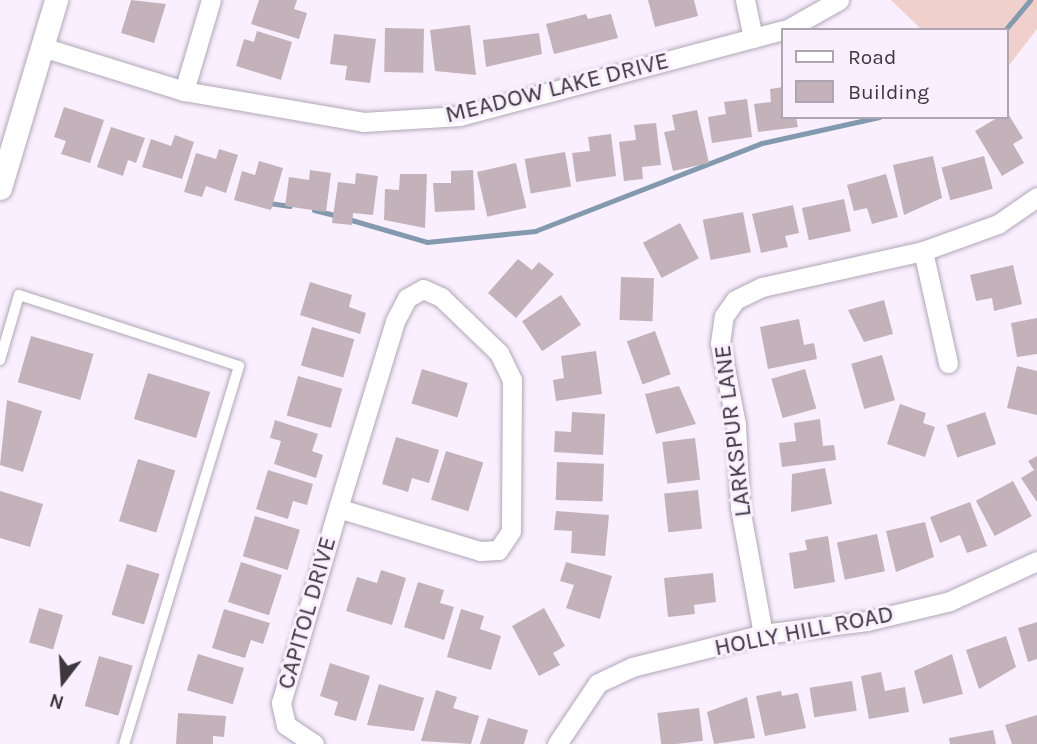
<!DOCTYPE html>
<html>
<head>
<meta charset="utf-8">
<style>
  body { margin:0 }
  #map { position:relative; width:1037px; height:744px; overflow:hidden; background:#f9efff; font-family:Karla,sans-serif }
  div>[style] { position:absolute }
  [style*='--x'] { left:calc(var(--x)*1px); top:calc(var(--y)*1px); width:calc(var(--w)*1px); rotate:calc(var(--a)*1deg) }
  .green>* { inset:0; background:#f0d0cd }
  .stream>* { height:5px; margin:-2.5px; padding:0 2.5px; transform-origin:2.5px; border-radius:2.5px; background:#8299ae }
  .building>* { inset:0; background:#c4b2ba; transform-origin:0 0 }
  .roads { filter:drop-shadow(0 0 2px #b1a7b6) drop-shadow(0 0 2px #b1a7b6) }
  .service>* { height:10px; margin:-5px; padding:0 5px; transform-origin:5px; border-radius:5px; background:#fff }
  .minor>* { height:19px; margin:-9.5px; padding:0 9.5px; transform-origin:9.5px; border-radius:9.5px; background:#fff }
  .tertiary>* { height:23px; margin:-11.5px; padding:0 11.5px; transform-origin:11.5px; border-radius:11.5px; background:#fff }
  span { translate:-50% -50%; white-space:nowrap; text-align:center; line-height:1.15; -webkit-text-stroke:6px #f9efff; paint-order:stroke }
  .street-label { font-size:24px; color:#3c383e }
  .legend { position:absolute; left:781px; top:28px; width:228px; height:91px; box-sizing:border-box; background:#f9efff; border:2px solid #ada6b2; margin:0; padding:9px 12px; list-style:none; font-size:21px; color:#3c383e }
  .legend li { display:flex; align-items:center; gap:14px; height:35px }
  .legend b { width:35px; border:2px solid #ada6b2 }
  .north { position:absolute; left:28px; top:646px; width:70px; height:70px; -webkit-text-stroke:5px #f9efff; paint-order:stroke; rotate:197deg; font-size:19px; font-weight:700; line-height:28px; text-align:center; color:#3c383e }
  .north::after { content:''; display:block; margin:auto; width:24px; height:32px; background:#3c383e; clip-path:polygon(50% 0,100% 100%,50% 72%,0 100%) }
</style>
</head>
<body>
<div id="map">
  <div class="green">
    <i style="clip-path:polygon(891px 0,1037px 0,1037px 29px,1007px 68px,1007px 30px,922px 30px)"></i>
  </div>
  <div class="stream">
    <i style="--x:1005;--y:30;--w:39;--a:-50"></i>
    <i style="--x:269;--y:203;--w:21;--a:8"></i>
    <i style="--x:314;--y:210;--w:25;--a:14"></i>
    <i style="--x:348;--y:219;--w:82;--a:16.2"></i>
    <i style="--x:427;--y:242;--w:109;--a:-5.8"></i>
    <i style="--x:535;--y:231;--w:243;--a:-21.2"></i>
    <i style="--x:762;--y:143;--w:120;--a:-12.5"></i>
  </div>
  <div class="building">
    <i style="clip-path:polygon(131px 0,166px 4px,154px 43px,121px 33px)"></i>
    <i style="clip-path:polygon(259px 0,297px 0,294px 9px,307px 13px,299px 39px,251px 24px)"></i>
    <i style="clip-path:polygon(648px 0,694px 0,698px 16px,655px 27px)"></i>
    <i style="clip-path:polygon(586px 14px,588px 19px,611px 14px,618px 38px,554px 54px,546px 24px)"></i>
    <i style="clip-path:polygon(470px 25px,476px 75px,435px 71px,430px 30px)"></i>
    <i style="left:385px;top:28px;width:39px;height:44px;rotate:1deg"></i>
    <i style="clip-path:polygon(257px 31px,292px 42px,281px 80px,236px 66px,244px 39px,254px 42px)"></i>
    <i style="clip-path:polygon(539px 33px,542px 54px,486px 67px,483px 40px)"></i>
    <i style="clip-path:polygon(334px 34px,376px 39px,370px 83px,345px 80px,347px 66px,330px 64px)"></i>
    <i style="clip-path:polygon(783px 87px,783px 117px,796px 117px,798px 127px,758px 132px,754px 104px,771px 102px,770px 89px)"></i>
    <i style="clip-path:polygon(747px 99px,752px 137px,712px 143px,708px 117px,726px 114px,724px 102px)"></i>
    <i style="clip-path:polygon(64px 107px,104px 120px,90px 163px,61px 154px,66px 141px,54px 137px)"></i>
    <i style="clip-path:polygon(697px 110px,709px 163px,673px 171px,664px 132px,675px 130px,672px 115px)"></i>
    <i style="clip-path:polygon(1007px 112px,1023px 138px,1013px 144px,1024px 163px,1002px 176px,975px 131px)"></i>
    <i style="clip-path:polygon(656px 123px,661px 165px,642px 167px,643px 179px,624px 181px,619px 142px,636px 140px,634px 125px)"></i>
    <i style="clip-path:polygon(111px 127px,145px 138px,136px 163px,128px 160px,123px 176px,97px 167px)"></i>
    <i style="clip-path:polygon(611px 134px,616px 176px,576px 182px,572px 153px,590px 151px,588px 137px)"></i>
    <i style="clip-path:polygon(175px 135px,194px 142px,182px 179px,142px 167px,151px 139px,171px 146px)"></i>
    <i style="clip-path:polygon(219px 149px,238px 155px,226px 193px,206px 186px,202px 197px,184px 192px,196px 153px,216px 159px)"></i>
    <i style="left:565px;top:152px;width:35px;height:41px;rotate:80deg"></i>
    <i style="clip-path:polygon(933px 156px,942px 198px,904px 215px,893px 165px)"></i>
    <i style="left:984px;top:156px;width:34px;height:44px;rotate:75deg"></i>
    <i style="clip-path:polygon(259px 161px,283px 168px,271px 210px,234px 200px,242px 171px,255px 175px)"></i>
    <i style="left:516px;top:163px;width:46px;height:40px;rotate:77deg"></i>
    <i style="clip-path:polygon(310px 170px,331px 173px,326px 212px,285px 206px,289px 177px,309px 180px)"></i>
    <i style="clip-path:polygon(473px 170px,475px 210px,435px 212px,433px 183px,451px 183px,451px 171px)"></i>
    <i style="clip-path:polygon(356px 173px,378px 176px,373px 215px,353px 213px,352px 225px,332px 223px,338px 182px,355px 184px)"></i>
    <i style="clip-path:polygon(400px 174px,427px 174px,425px 228px,384px 220px,385px 189px,399px 190px)"></i>
    <i style="clip-path:polygon(886px 174px,898px 217px,872px 224px,867px 208px,854px 211px,847px 185px)"></i>
    <i style="left:844px;top:199px;width:33px;height:43px;rotate:78deg"></i>
    <i style="clip-path:polygon(793px 205px,799px 233px,785px 236px,788px 247px,761px 253px,752px 214px)"></i>
    <i style="left:743px;top:212px;width:41px;height:41px;rotate:79deg"></i>
    <i style="left:680px;top:223px;width:40px;height:42px;rotate:62deg"></i>
    <i style="clip-path:polygon(518px 259px,532px 270px,539px 262px,554px 274px,516px 318px,488px 293px)"></i>
    <i style="clip-path:polygon(1013px 265px,1022px 304px,994px 311px,992px 298px,976px 301px,970px 275px)"></i>
    <i style="left:621px;top:277px;width:33px;height:43px;rotate:2deg"></i>
    <i style="clip-path:polygon(310px 282px,352px 295px,349px 307px,366px 313px,360px 334px,300px 315px)"></i>
    <i style="left:561px;top:295px;width:36px;height:47px;rotate:56deg"></i>
    <i style="clip-path:polygon(884px 300px,893px 334px,864px 342px,848px 310px)"></i>
    <i style="clip-path:polygon(1037px 318px,1037px 354px,1017px 357px,1011px 323px)"></i>
    <i style="clip-path:polygon(799px 319px,804px 345px,814px 343px,817px 359px,768px 369px,760px 327px)"></i>
    <i style="left:312px;top:327px;width:44px;height:40px;rotate:16deg"></i>
    <i style="left:655px;top:331px;width:46px;height:30px;rotate:70deg"></i>
    <i style="left:31px;top:336px;width:65px;height:48px;rotate:16deg"></i>
    <i style="clip-path:polygon(596px 351px,602px 394px,556px 401px,553px 380px,564px 378px,561px 356px)"></i>
    <i style="left:882px;top:355px;width:47px;height:32px;rotate:74deg"></i>
    <i style="clip-path:polygon(1017px 366px,1037px 371px,1037px 415px,1007px 408px)"></i>
    <i style="left:422px;top:369px;width:48px;height:36px;rotate:17deg"></i>
    <i style="left:805px;top:369px;width:41px;height:35px;rotate:74deg"></i>
    <i style="left:148px;top:373px;width:65px;height:48px;rotate:17deg"></i>
    <i style="left:298px;top:376px;width:46px;height:41px;rotate:16deg"></i>
    <i style="clip-path:polygon(679px 386px,696px 424px,656px 434px,645px 394px)"></i>
    <i style="clip-path:polygon(7px 400px,42px 411px,23px 472px,0 465px)"></i>
    <i style="clip-path:polygon(900px 404px,926px 413px,923px 423px,935px 427px,925px 457px,887px 444px)"></i>
    <i style="clip-path:polygon(572px 412px,605px 414px,603px 455px,554px 452px,555px 431px,571px 432px)"></i>
    <i style="left:985px;top:412px;width:34px;height:41px;rotate:71deg"></i>
    <i style="clip-path:polygon(820px 419px,823px 446px,834px 445px,836px 460px,782px 467px,779px 443px,796px 441px,794px 423px)"></i>
    <i style="clip-path:polygon(275px 420px,318px 434px,312px 451px,323px 455px,316px 478px,274px 464px,281px 441px,270px 438px)"></i>
    <i style="clip-path:polygon(396px 437px,439px 450px,429px 483px,412px 478px,408px 492px,382px 484px)"></i>
    <i style="left:695px;top:438px;width:42px;height:33px;rotate:83deg"></i>
    <i style="left:446px;top:451px;width:39px;height:51px;rotate:17deg"></i>
    <i style="clip-path:polygon(1037px 456px,1037px 502px,1021px 478px,1034px 470px,1028px 461px)"></i>
    <i style="left:138px;top:459px;width:39px;height:65px;rotate:17deg"></i>
    <i style="left:557px;top:462px;width:47px;height:38px;rotate:2deg"></i>
    <i style="clip-path:polygon(825px 468px,832px 504px,791px 512px,792px 474px)"></i>
    <i style="clip-path:polygon(268px 470px,313px 484px,307px 505px,293px 501px,288px 519px,256px 509px)"></i>
    <i style="left:1013px;top:481px;width:40px;height:42px;rotate:62deg"></i>
    <i style="left:698px;top:490px;width:39px;height:34px;rotate:84deg"></i>
    <i style="clip-path:polygon(0 491px,43px 504px,30px 547px,0 538px)"></i>
    <i style="clip-path:polygon(970px 502px,987px 546px,967px 553px,960px 535px,940px 543px,930px 517px)"></i>
    <i style="clip-path:polygon(556px 511px,609px 515px,605px 556px,571px 553px,572px 531px,554px 530px)"></i>
    <i style="left:255px;top:516px;width:47px;height:42px;rotate:17deg"></i>
    <i style="clip-path:polygon(925px 522px,934px 557px,896px 572px,886px 531px)"></i>
    <i style="left:877px;top:534px;width:38px;height:41px;rotate:78deg"></i>
    <i style="clip-path:polygon(828px 536px,835px 582px,794px 589px,789px 553px,807px 550px,805px 540px)"></i>
    <i style="left:241px;top:562px;width:43px;height:42px;rotate:18deg"></i>
    <i style="clip-path:polygon(566px 562px,612px 576px,600px 619px,566px 608px,574px 585px,560px 581px)"></i>
    <i style="left:127px;top:564px;width:34px;height:53px;rotate:17deg"></i>
    <i style="clip-path:polygon(381px 570px,406px 578px,392px 625px,346px 611px,357px 577px,377px 583px)"></i>
    <i style="clip-path:polygon(713px 573px,716px 602px,694px 605px,695px 614px,668px 617px,664px 578px)"></i>
    <i style="clip-path:polygon(418px 582px,444px 590px,440px 603px,454px 607px,444px 640px,404px 627px)"></i>
    <i style="left:39px;top:608px;width:25px;height:36px;rotate:16deg"></i>
    <i style="clip-path:polygon(544px 608px,565px 646px,553px 653px,560px 665px,539px 676px,512px 626px)"></i>
    <i style="clip-path:polygon(224px 609px,270px 623px,263px 644px,251px 640px,245px 658px,212px 648px)"></i>
    <i style="clip-path:polygon(461px 609px,484px 616px,480px 629px,501px 636px,491px 670px,447px 657px)"></i>
    <i style="clip-path:polygon(1037px 622px,1037px 659px,1028px 662px,1018px 628px)"></i>
    <i style="clip-path:polygon(1006px 636px,1016px 667px,979px 689px,966px 650px)"></i>
    <i style="left:198px;top:654px;width:48px;height:38px;rotate:17deg"></i>
    <i style="clip-path:polygon(952px 654px,963px 694px,923px 704px,914px 671px)"></i>
    <i style="left:99px;top:656px;width:35px;height:52px;rotate:16deg"></i>
    <i style="clip-path:polygon(330px 663px,370px 676px,356px 721px,334px 715px,338px 702px,320px 696px)"></i>
    <i style="clip-path:polygon(881px 672px,885px 691px,905px 687px,909px 712px,869px 719px,861px 676px)"></i>
    <i style="left:852px;top:681px;width:30px;height:43px;rotate:81deg"></i>
    <i style="clip-path:polygon(379px 684px,424px 698px,414px 731px,367px 725px)"></i>
    <i style="clip-path:polygon(436px 690px,457px 697px,453px 708px,479px 716px,471px 744px,421px 741px)"></i>
    <i style="clip-path:polygon(781px 691px,782px 696px,798px 693px,806px 728px,765px 736px,756px 696px)"></i>
    <i style="clip-path:polygon(747px 697px,755px 738px,714px 744px,707px 712px)"></i>
    <i style="left:699px;top:708px;width:33px;height:42px;rotate:83deg"></i>
    <i style="clip-path:polygon(178px 713px,226px 716px,224px 737px,213px 736px,213px 744px,176px 744px)"></i>
    <i style="clip-path:polygon(1037px 715px,1037px 744px,1012px 744px,1005px 725px)"></i>
    <i style="clip-path:polygon(488px 718px,528px 730px,524px 744px,480px 744px)"></i>
    <i style="clip-path:polygon(993px 730px,996px 744px,950px 744px,949px 738px)"></i>
  </div>
  <div class="roads">
    <div class="service">
      <i style="--x:0;--y:360;--w:68;--a:-73.7"></i>
      <i style="--x:19;--y:295;--w:231;--a:17.9"></i>
      <i style="--x:239;--y:366;--w:395;--a:106.9"></i>
    </div>
    <div class="minor">
      <i style="--x:745;--y:0;--w:39;--a:78"></i>
      <i style="--x:786;--y:30;--w:61;--a:-29.5"></i>
      <i style="--x:42;--y:47;--w:149;--a:17.2"></i>
      <i style="--x:184;--y:91;--w:182;--a:9.8"></i>
      <i style="--x:363;--y:122;--w:97;--a:-3.5"></i>
      <i style="--x:460;--y:116;--w:334;--a:-14.9"></i>
      <i style="--x:184;--y:91;--w:95;--a:-73.5"></i>
      <i style="--x:923;--y:251;--w:115;--a:77.4"></i>
      <i style="--x:763;--y:634;--w:129;--a:-100.3"></i>
      <i style="--x:740;--y:507;--w:83;--a:-92.8"></i>
      <i style="--x:736;--y:424;--w:83;--a:-101.2"></i>
      <i style="--x:720;--y:343;--w:27;--a:-82"></i>
      <i style="--x:724;--y:316;--w:19;--a:-55"></i>
      <i style="--x:735;--y:300;--w:30;--a:-26"></i>
      <i style="--x:762;--y:287;--w:165;--a:-12.6"></i>
      <i style="--x:923;--y:251;--w:80;--a:-19.8"></i>
      <i style="--x:998;--y:224;--w:47;--a:-34.7"></i>
      <i style="--x:314;--y:744;--w:34;--a:-146"></i>
      <i style="--x:286;--y:725;--w:23;--a:-103"></i>
      <i style="--x:281;--y:703;--w:203;--a:-73.7"></i>
      <i style="--x:338;--y:508;--w:195;--a:-73"></i>
      <i style="--x:395;--y:321;--w:26;--a:-62"></i>
      <i style="--x:407;--y:298;--w:18;--a:-29"></i>
      <i style="--x:423;--y:289;--w:20;--a:24"></i>
      <i style="--x:441;--y:297;--w:81;--a:44"></i>
      <i style="--x:499;--y:353;--w:30;--a:64"></i>
      <i style="--x:512;--y:380;--w:151;--a:90.4"></i>
      <i style="--x:511;--y:531;--w:23;--a:124"></i>
      <i style="--x:498;--y:550;--w:18;--a:177"></i>
      <i style="--x:480;--y:551;--w:148;--a:-163.2"></i>
      <i style="--x:557;--y:744;--w:73;--a:-56.1"></i>
      <i style="--x:598;--y:683;--w:38;--a:-25"></i>
      <i style="--x:632;--y:667;--w:135;--a:-14.1"></i>
      <i style="--x:763;--y:634;--w:105;--a:-7.1"></i>
      <i style="--x:867;--y:621;--w:85;--a:-13.5"></i>
      <i style="--x:950;--y:601;--w:96;--a:-24.7"></i>
    </div>
    <div class="tertiary">
      <i style="--x:0;--y:188;--w:196;--a:-73.4"></i>
    </div>
  </div>
  <div class="street-label">
    <span style="left:557px;top:88px;rotate:-14deg">MEADOW LAKE DRIVE</span>
    <span style="left:733px;top:431px;rotate:-97deg">LARKSPUR LANE</span>
    <span style="left:307px;top:613px;rotate:-74deg">CAPITOL DRIVE</span>
    <span style="left:804px;top:631px;rotate:-11deg">HOLLY HILL ROAD</span>
  </div>
  <ul class="legend">
  <li><b style="height:9px;background:#fff"></b>Road</li>
  <li><b style="height:19px;background:#c4b2ba"></b>Building</li>
  </ul>
  <div class="north">N</div>
</div>
</body>
</html>
